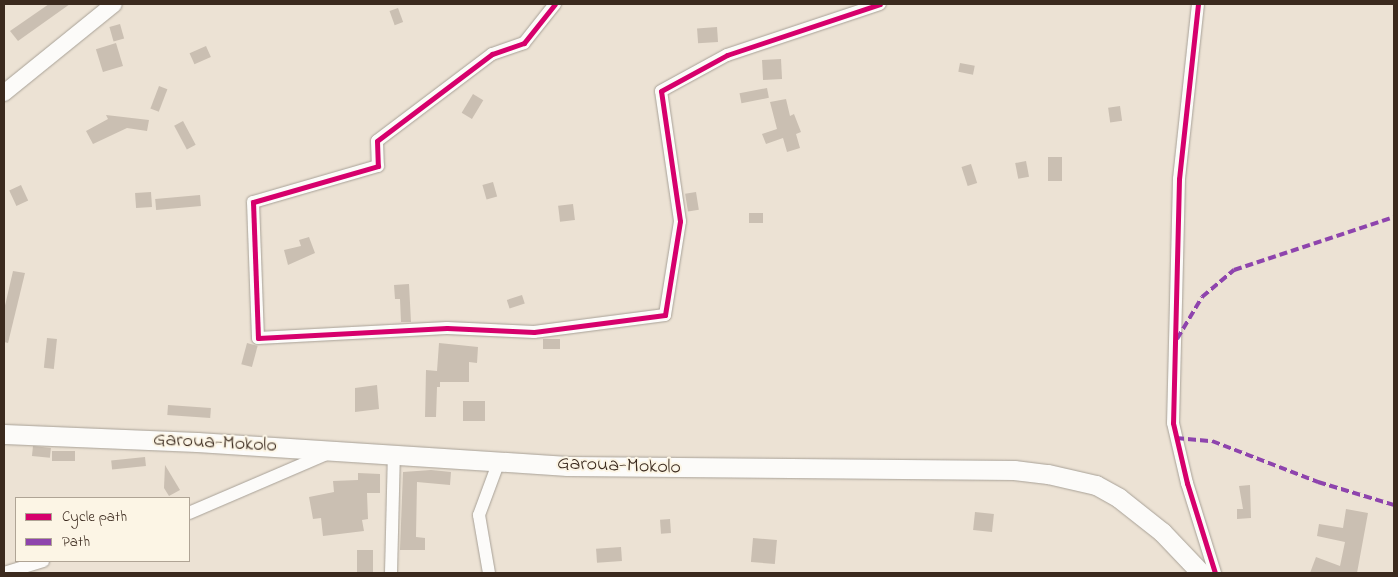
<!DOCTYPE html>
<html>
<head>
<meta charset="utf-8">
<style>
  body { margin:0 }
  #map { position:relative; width:1398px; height:577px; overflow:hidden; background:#ece2d4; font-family:"Indie Flower",sans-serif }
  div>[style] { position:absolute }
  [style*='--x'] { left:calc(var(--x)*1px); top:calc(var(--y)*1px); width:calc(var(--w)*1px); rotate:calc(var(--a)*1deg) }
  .building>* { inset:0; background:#cabfb2; transform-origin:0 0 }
  .roads { filter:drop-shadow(0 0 1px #a8a197) drop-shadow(0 0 1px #a8a197) }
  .minor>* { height:12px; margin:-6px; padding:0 6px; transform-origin:6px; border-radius:6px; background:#fcfbf9 }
  .secondary>* { height:16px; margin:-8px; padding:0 8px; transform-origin:8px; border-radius:8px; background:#fcfbf9 }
  .primary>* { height:19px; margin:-9.5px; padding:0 9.5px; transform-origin:9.5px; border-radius:9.5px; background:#fcfbf9 }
  .quiet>* { height:4px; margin-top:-2px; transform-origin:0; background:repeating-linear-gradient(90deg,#8e44ad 0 8px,transparent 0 12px) }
  .cycleway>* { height:5px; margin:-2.5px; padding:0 2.5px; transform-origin:2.5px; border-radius:2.5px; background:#d6006c }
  span { translate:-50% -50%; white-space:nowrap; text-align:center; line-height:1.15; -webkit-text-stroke:4px #fcf5e5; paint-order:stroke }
  .street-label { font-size:20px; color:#3b2a1e }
  .frame { position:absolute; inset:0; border:5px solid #3b2a1e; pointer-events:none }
  .legend { position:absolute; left:15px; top:497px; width:175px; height:65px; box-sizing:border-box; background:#fcf5e5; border:1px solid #afa495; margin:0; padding:6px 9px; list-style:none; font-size:15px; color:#3b2a1e }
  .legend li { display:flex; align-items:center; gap:10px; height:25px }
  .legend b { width:25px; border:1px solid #afa495 }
</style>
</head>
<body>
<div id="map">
  <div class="building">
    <i style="clip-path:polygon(49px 4px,70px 4px,18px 41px,10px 31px)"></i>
    <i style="left:398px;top:8px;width:15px;height:9px;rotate:70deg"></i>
    <i style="left:120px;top:24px;width:15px;height:11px;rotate:74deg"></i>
    <i style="left:717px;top:27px;width:15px;height:20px;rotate:86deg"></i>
    <i style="left:116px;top:43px;width:24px;height:21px;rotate:73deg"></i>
    <i style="left:206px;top:46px;width:12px;height:18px;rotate:66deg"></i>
    <i style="left:781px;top:59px;width:20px;height:19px;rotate:87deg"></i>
    <i style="left:960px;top:63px;width:15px;height:9px;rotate:11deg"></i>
    <i style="left:159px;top:86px;width:9px;height:24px;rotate:21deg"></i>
    <i style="left:767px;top:88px;width:10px;height:28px;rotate:79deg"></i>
    <i style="left:473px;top:94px;width:12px;height:22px;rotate:31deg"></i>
    <i style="clip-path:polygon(786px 99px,790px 116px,794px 114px,801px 132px,796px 134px,800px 148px,787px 152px,783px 138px,766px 144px,762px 134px,777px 129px,770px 102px)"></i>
    <i style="left:1120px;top:106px;width:15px;height:12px;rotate:82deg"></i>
    <i style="clip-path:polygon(106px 115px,149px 120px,147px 131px,127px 128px,93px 144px,86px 131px,108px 119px)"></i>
    <i style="left:183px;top:121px;width:27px;height:10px;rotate:62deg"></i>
    <i style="left:1048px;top:157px;width:14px;height:24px"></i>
    <i style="left:1026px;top:161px;width:16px;height:11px;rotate:79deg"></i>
    <i style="left:971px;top:164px;width:20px;height:10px;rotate:72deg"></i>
    <i style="left:493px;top:182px;width:15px;height:11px;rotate:74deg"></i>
    <i style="left:21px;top:185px;width:17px;height:13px;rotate:65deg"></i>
    <i style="left:151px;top:192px;width:15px;height:16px;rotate:86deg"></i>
    <i style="left:696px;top:192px;width:18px;height:11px;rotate:81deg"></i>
    <i style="left:200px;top:195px;width:11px;height:45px;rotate:85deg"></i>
    <i style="left:573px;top:204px;width:16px;height:15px;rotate:83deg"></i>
    <i style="left:749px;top:213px;width:14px;height:10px"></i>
    <i style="clip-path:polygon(309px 237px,315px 253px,288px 265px,284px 250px,301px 246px,299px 240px)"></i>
    <i style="clip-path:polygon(13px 271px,25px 273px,8px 343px,4px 342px,4px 310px)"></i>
    <i style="clip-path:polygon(409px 284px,411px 322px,401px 322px,400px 299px,395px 299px,394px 285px)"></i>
    <i style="left:522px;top:295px;width:9px;height:16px;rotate:72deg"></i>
    <i style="left:47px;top:338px;width:10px;height:30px;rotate:6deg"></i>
    <i style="left:560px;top:339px;width:10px;height:17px;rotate:90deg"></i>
    <i style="left:247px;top:343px;width:11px;height:22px;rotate:15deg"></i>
    <i style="clip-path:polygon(439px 343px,478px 347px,477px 363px,469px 362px,469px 382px,440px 382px,440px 387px,437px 387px,436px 417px,425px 417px,426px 370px,437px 371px)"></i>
    <i style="clip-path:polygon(377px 385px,379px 409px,355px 412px,355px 388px)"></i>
    <i style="left:485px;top:401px;width:20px;height:22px;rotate:90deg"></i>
    <i style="left:168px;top:405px;width:43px;height:10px;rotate:4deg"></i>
    <i style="left:33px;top:446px;width:18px;height:10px;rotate:6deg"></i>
    <i style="left:75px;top:451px;width:10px;height:23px;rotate:90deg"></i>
    <i style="left:145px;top:457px;width:9px;height:34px;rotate:84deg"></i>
    <i style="clip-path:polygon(165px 465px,180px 490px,169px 496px,164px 488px)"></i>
    <i style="clip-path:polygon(431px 470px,451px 472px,450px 485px,417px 482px,416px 537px,425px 538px,425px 550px,400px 550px,403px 472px)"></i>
    <i style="clip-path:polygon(358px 473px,380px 474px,380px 493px,367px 493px,368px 519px,362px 520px,364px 531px,323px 536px,321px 518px,313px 519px,309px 497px,334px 492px,333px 481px,358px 480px)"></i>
    <i style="clip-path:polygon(1250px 485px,1251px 518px,1237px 519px,1237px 509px,1243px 509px,1239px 486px)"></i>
    <i style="clip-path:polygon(1346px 509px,1368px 513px,1357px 573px,1310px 573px,1316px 557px,1340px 566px,1345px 542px,1317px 536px,1319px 524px,1343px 528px)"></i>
    <i style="left:975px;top:512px;width:19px;height:18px;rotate:6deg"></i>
    <i style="left:670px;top:519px;width:14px;height:10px;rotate:86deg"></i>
    <i style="left:753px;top:538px;width:24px;height:24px;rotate:5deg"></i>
    <i style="left:621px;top:547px;width:14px;height:25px;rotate:86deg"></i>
    <i style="left:373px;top:550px;width:23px;height:16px;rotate:90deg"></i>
  </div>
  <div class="roads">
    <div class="minor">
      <i style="--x:555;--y:4;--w:50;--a:128.5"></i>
      <i style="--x:524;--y:43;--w:34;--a:161"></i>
      <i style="--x:492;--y:54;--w:144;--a:142.9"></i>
      <i style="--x:377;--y:141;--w:25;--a:88"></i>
      <i style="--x:378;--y:166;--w:130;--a:163.9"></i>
      <i style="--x:253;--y:202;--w:136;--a:87.9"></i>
      <i style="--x:258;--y:338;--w:189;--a:-3"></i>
      <i style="--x:447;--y:328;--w:87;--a:2.6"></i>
      <i style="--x:534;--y:332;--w:132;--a:-7.4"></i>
      <i style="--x:665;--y:315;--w:95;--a:-80.9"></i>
      <i style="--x:680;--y:221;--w:131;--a:-98.3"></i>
      <i style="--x:661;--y:91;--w:75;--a:-28.6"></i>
      <i style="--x:727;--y:55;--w:161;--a:-18.4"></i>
      <i style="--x:1198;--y:4;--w:176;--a:96.2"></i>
      <i style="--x:1179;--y:179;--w:244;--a:91.4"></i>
      <i style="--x:1173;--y:423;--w:62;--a:76.9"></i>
      <i style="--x:1187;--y:483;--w:94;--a:72.7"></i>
      <i style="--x:189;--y:513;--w:155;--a:-23.2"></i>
      <i style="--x:4;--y:573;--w:41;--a:-17.1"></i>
      <i style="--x:391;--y:573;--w:119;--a:-88.6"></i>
      <i style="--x:489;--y:573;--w:59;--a:-99.8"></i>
      <i style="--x:479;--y:515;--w:58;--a:-69.7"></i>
    </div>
    <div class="secondary">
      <i style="--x:4;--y:93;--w:141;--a:-39"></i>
    </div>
    <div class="primary">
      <i style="--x:4;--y:434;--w:193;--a:2.4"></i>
      <i style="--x:197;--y:442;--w:371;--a:3.7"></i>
      <i style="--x:567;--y:466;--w:447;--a:0.5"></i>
      <i style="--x:1014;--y:470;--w:34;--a:7"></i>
      <i style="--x:1048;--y:474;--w:49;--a:12.9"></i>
      <i style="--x:1096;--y:485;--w:26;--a:29"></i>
      <i style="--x:1119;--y:498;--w:55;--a:38.3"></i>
      <i style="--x:1162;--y:532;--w:57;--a:46.4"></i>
    </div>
  </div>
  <div class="quiet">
    <i style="--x:1177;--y:339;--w:49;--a:-59.2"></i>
    <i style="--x:1202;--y:297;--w:42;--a:-40.2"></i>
    <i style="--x:1234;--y:270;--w:169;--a:-18.3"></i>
    <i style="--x:1176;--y:438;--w:36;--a:5"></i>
    <i style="--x:1212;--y:441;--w:114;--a:21.1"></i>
    <i style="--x:1318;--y:482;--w:79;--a:16.8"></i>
  </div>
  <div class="cycleway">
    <i style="--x:555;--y:4;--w:50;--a:128.5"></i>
    <i style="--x:524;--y:43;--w:34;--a:161"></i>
    <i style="--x:492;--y:54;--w:144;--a:142.9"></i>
    <i style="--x:377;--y:141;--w:25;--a:88"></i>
    <i style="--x:378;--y:166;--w:130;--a:163.9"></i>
    <i style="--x:253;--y:202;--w:136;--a:87.9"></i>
    <i style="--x:258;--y:338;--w:189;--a:-3"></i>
    <i style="--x:447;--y:328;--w:87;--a:2.6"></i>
    <i style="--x:534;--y:332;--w:132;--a:-7.4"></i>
    <i style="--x:665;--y:315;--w:95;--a:-80.9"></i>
    <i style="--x:680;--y:221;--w:131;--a:-98.3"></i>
    <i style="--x:661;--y:91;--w:75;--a:-28.6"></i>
    <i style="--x:727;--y:55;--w:161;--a:-18.4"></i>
    <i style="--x:1198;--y:4;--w:176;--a:96.2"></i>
    <i style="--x:1179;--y:179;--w:244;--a:91.4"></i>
    <i style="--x:1173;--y:423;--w:62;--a:76.9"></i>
    <i style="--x:1187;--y:483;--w:94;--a:72.7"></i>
  </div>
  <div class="street-label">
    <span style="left:215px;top:443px;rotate:3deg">Garoua-Mokolo</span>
    <span style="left:619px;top:466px;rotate:2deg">Garoua-Mokolo</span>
  </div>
  <div class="frame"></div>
  <ul class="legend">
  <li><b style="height:6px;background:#d6006c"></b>Cycle path</li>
  <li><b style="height:6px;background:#8e44ad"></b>Path</li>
  </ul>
</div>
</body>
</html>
